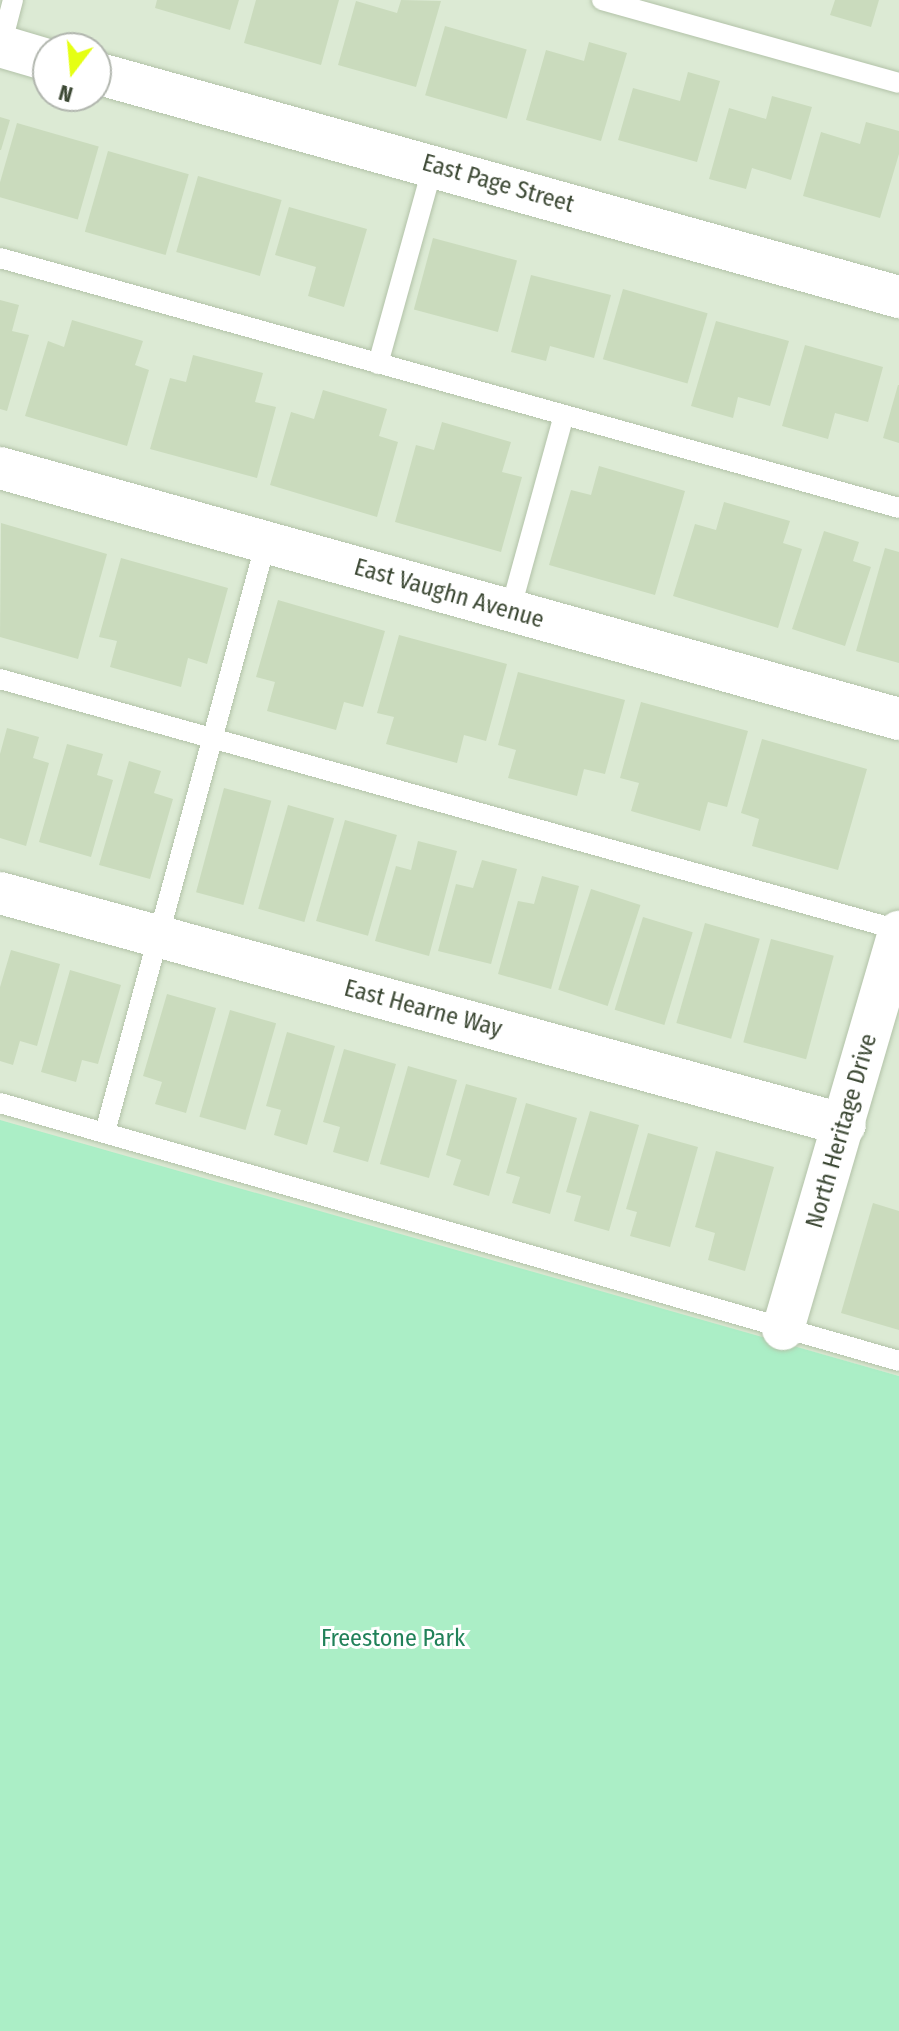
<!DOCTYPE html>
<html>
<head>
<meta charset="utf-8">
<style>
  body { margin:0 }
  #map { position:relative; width:899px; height:2031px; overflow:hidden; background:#ebf5e6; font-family:"Fira Sans Condensed",sans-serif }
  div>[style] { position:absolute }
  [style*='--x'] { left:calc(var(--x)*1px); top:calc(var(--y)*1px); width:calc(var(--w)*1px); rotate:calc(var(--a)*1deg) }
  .residential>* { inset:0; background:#dcead4 }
  .green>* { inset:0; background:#abeec6 }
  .building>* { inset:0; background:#cadbbd; transform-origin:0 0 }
  .roads { filter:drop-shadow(0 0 2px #b2c2a8) drop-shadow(0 0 2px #b2c2a8) }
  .lane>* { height:20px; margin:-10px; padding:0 10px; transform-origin:10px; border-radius:10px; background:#fff }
  .street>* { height:42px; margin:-21px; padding:0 21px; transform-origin:21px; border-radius:21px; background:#fff }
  span { translate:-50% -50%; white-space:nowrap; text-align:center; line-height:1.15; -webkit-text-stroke:6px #fff; paint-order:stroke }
  .street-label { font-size:24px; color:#3d4935 }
  .park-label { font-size:24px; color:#218159 }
  .north { position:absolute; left:32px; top:32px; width:80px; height:80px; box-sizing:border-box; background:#fff; border:2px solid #b1b6ae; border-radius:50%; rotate:196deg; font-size:22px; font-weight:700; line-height:32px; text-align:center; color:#3d4935 }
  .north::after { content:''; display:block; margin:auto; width:28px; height:36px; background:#e5ff13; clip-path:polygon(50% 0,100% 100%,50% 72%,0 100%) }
</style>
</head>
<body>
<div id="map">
  <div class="residential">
    <i style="clip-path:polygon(evenodd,0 0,899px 0,899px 1376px,0 1124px,0 0,48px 48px,96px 48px,96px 96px,48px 96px,48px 48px)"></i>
  </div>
  <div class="green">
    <i style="clip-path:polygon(0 1120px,899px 1376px,899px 2031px,0 2031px)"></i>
  </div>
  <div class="building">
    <i style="clip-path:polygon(157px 0,239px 0,230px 30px,155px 8px)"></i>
    <i style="clip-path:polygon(256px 0,339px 0,321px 65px,244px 43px)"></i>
    <i style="clip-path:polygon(401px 0,441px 1px,416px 87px,338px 65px,356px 1px,397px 13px)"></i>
    <i style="clip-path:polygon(835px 0,879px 0,871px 27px,830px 15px)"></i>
    <i style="left:445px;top:26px;width:85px;height:72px;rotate:16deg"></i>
    <i style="clip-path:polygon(589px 42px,627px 53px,601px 141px,526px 120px,546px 50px,584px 61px)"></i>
    <i style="clip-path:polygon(688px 72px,720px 81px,697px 162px,618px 140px,633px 88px,680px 101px)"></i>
    <i style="clip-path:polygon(772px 96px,812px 107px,791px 180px,752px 168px,746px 189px,709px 179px,729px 108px,766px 119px)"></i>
    <i style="clip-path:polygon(0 117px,10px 120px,1px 150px,0 150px)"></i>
    <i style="clip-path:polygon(866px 122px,899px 131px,899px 154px,880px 218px,803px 196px,821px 132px,860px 144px)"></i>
    <i style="left:17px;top:123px;width:85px;height:76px;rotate:16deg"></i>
    <i style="left:108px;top:151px;width:84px;height:84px;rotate:16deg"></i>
    <i style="left:198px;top:176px;width:87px;height:79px;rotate:16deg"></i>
    <i style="clip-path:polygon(289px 207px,367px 229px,344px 307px,308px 296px,316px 267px,275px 255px)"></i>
    <i style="left:433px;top:238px;width:87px;height:74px;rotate:15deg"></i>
    <i style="clip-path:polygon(531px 275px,611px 295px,594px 358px,550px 346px,546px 361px,511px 352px)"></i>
    <i style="left:623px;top:289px;width:88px;height:73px;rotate:16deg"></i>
    <i style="clip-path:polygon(0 300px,19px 305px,12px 331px,29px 335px,7px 411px,0 409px)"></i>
    <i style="clip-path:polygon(72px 320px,143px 341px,135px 365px,149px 370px,127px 446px,25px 416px,48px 341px,64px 347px)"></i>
    <i style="clip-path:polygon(716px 321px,789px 341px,770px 406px,738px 397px,733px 418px,691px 406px)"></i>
    <i style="clip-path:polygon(805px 345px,883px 367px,868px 422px,835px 413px,828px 439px,782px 426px)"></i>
    <i style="clip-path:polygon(193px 355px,263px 373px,255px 402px,276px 407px,257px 478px,150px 449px,170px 378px,186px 382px)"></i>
    <i style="clip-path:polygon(898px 385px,899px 385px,899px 443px,883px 438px)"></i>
    <i style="clip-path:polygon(323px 390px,387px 409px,379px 436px,398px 442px,377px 517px,270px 485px,291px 412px,314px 419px)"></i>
    <i style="clip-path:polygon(442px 422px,511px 442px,502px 472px,522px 477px,501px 552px,395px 522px,416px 445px,434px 450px)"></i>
    <i style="clip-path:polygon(599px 466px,685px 491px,655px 595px,549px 565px,571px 490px,591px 495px)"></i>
    <i style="clip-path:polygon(724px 502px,790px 521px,783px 543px,802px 549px,778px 628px,673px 596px,695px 524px,716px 530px)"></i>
    <i style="clip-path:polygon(1px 523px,107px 554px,78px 659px,0 637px)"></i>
    <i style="clip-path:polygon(824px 531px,859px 542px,853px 561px,871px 567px,845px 646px,792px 629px)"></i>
    <i style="clip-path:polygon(885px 548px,899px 552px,899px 663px,856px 651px)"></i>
    <i style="clip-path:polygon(121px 558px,228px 588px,207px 664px,188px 658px,181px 687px,110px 667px,117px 641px,99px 637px)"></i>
    <i style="clip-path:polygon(278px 600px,385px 631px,363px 707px,344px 702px,336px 730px,267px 711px,275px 682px,256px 677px)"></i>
    <i style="clip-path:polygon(399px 635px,507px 664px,486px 741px,464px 735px,457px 763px,386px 744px,394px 717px,377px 713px)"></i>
    <i style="clip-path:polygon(518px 672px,625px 700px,605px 774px,584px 769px,577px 796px,508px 778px,516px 750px,498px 745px)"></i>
    <i style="clip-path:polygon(641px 702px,748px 731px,727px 807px,708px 802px,700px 831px,631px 811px,639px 783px,620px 778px)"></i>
    <i style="clip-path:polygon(7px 728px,39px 737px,33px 758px,49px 763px,26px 846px,0 838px,0 754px)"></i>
    <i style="clip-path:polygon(762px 739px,867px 769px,838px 870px,752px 846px,759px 819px,741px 813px)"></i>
    <i style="clip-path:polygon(67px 744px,103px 754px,97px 775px,113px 780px,91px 857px,39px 842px)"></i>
    <i style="clip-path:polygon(129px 761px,161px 771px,154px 793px,173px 799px,150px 879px,99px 865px)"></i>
    <i style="left:224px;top:788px;width:49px;height:108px;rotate:15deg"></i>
    <i style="left:288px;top:805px;width:48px;height:108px;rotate:16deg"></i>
    <i style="left:345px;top:820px;width:54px;height:105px;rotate:16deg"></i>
    <i style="clip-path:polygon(418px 841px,457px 851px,429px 956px,375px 941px,396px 866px,411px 870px)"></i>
    <i style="clip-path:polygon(482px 860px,517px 869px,491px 964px,438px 951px,456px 884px,473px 888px)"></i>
    <i style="clip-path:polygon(542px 876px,579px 886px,551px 989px,498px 974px,518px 901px,534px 904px)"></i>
    <i style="left:591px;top:889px;width:52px;height:106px;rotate:18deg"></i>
    <i style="left:643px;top:917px;width:52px;height:97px;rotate:17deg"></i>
    <i style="left:705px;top:923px;width:57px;height:104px;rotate:16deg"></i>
    <i style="left:771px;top:939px;width:65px;height:107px;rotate:15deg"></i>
    <i style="clip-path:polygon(11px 950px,60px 964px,37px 1046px,20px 1041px,13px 1065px,0 1061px,0 987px)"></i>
    <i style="clip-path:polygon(70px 970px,121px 985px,98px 1064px,82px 1060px,76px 1082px,41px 1072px)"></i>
    <i style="clip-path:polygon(167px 994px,216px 1008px,186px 1113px,155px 1104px,162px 1082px,143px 1076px)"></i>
    <i style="left:230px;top:1010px;width:48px;height:111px;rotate:16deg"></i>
    <i style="clip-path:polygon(287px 1032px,335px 1046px,307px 1145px,274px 1135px,281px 1110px,266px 1106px)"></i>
    <i style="clip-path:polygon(344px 1049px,396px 1064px,368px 1162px,333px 1152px,340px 1127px,323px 1122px)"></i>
    <i style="left:408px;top:1066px;width:51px;height:102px;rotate:16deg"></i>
    <i style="clip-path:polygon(466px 1084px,517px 1098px,489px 1196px,453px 1185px,461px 1160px,446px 1155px)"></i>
    <i style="clip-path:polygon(526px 1103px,577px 1118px,550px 1214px,512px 1203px,520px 1177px,506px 1173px)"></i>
    <i style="clip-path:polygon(590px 1111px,639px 1125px,609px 1231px,574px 1221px,581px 1196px,566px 1192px)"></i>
    <i style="clip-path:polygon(648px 1133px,698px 1147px,670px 1247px,630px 1236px,637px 1212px,626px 1209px)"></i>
    <i style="clip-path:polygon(716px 1151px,774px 1167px,745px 1271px,708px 1260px,715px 1233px,695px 1227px)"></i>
    <i style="clip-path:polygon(873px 1203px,899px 1211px,899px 1330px,841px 1313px)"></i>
  </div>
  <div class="roads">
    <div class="lane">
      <i style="--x:602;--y:0;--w:308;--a:15.6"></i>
      <i style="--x:1;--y:46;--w:48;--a:-75.4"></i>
      <i style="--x:0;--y:258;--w:933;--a:15.54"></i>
      <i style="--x:378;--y:364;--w:205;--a:-74.5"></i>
      <i style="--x:510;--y:611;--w:203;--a:-74.6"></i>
      <i style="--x:0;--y:679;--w:933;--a:15.6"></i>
      <i style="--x:0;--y:1103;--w:935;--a:16.01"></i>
      <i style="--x:105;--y:1132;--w:612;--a:-74.74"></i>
    </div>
    <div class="street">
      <i style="--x:0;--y:46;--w:50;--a:16.3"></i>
      <i style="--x:96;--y:73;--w:834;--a:15.59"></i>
      <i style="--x:0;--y:468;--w:933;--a:15.6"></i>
      <i style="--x:0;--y:893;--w:876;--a:15.35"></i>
      <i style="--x:783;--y:1329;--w:414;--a:-73.7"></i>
    </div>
  </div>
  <div class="street-label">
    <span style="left:498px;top:184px;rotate:16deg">East Page Street</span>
    <span style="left:449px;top:594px;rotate:16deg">East Vaughn Avenue</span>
    <span style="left:423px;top:1009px;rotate:15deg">East Hearne Way</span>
    <span style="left:842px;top:1131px;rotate:-74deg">North Heritage Drive</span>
  </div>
  <div class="park-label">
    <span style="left:393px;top:1639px">Freestone Park</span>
  </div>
  <div class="north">N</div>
</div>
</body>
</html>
